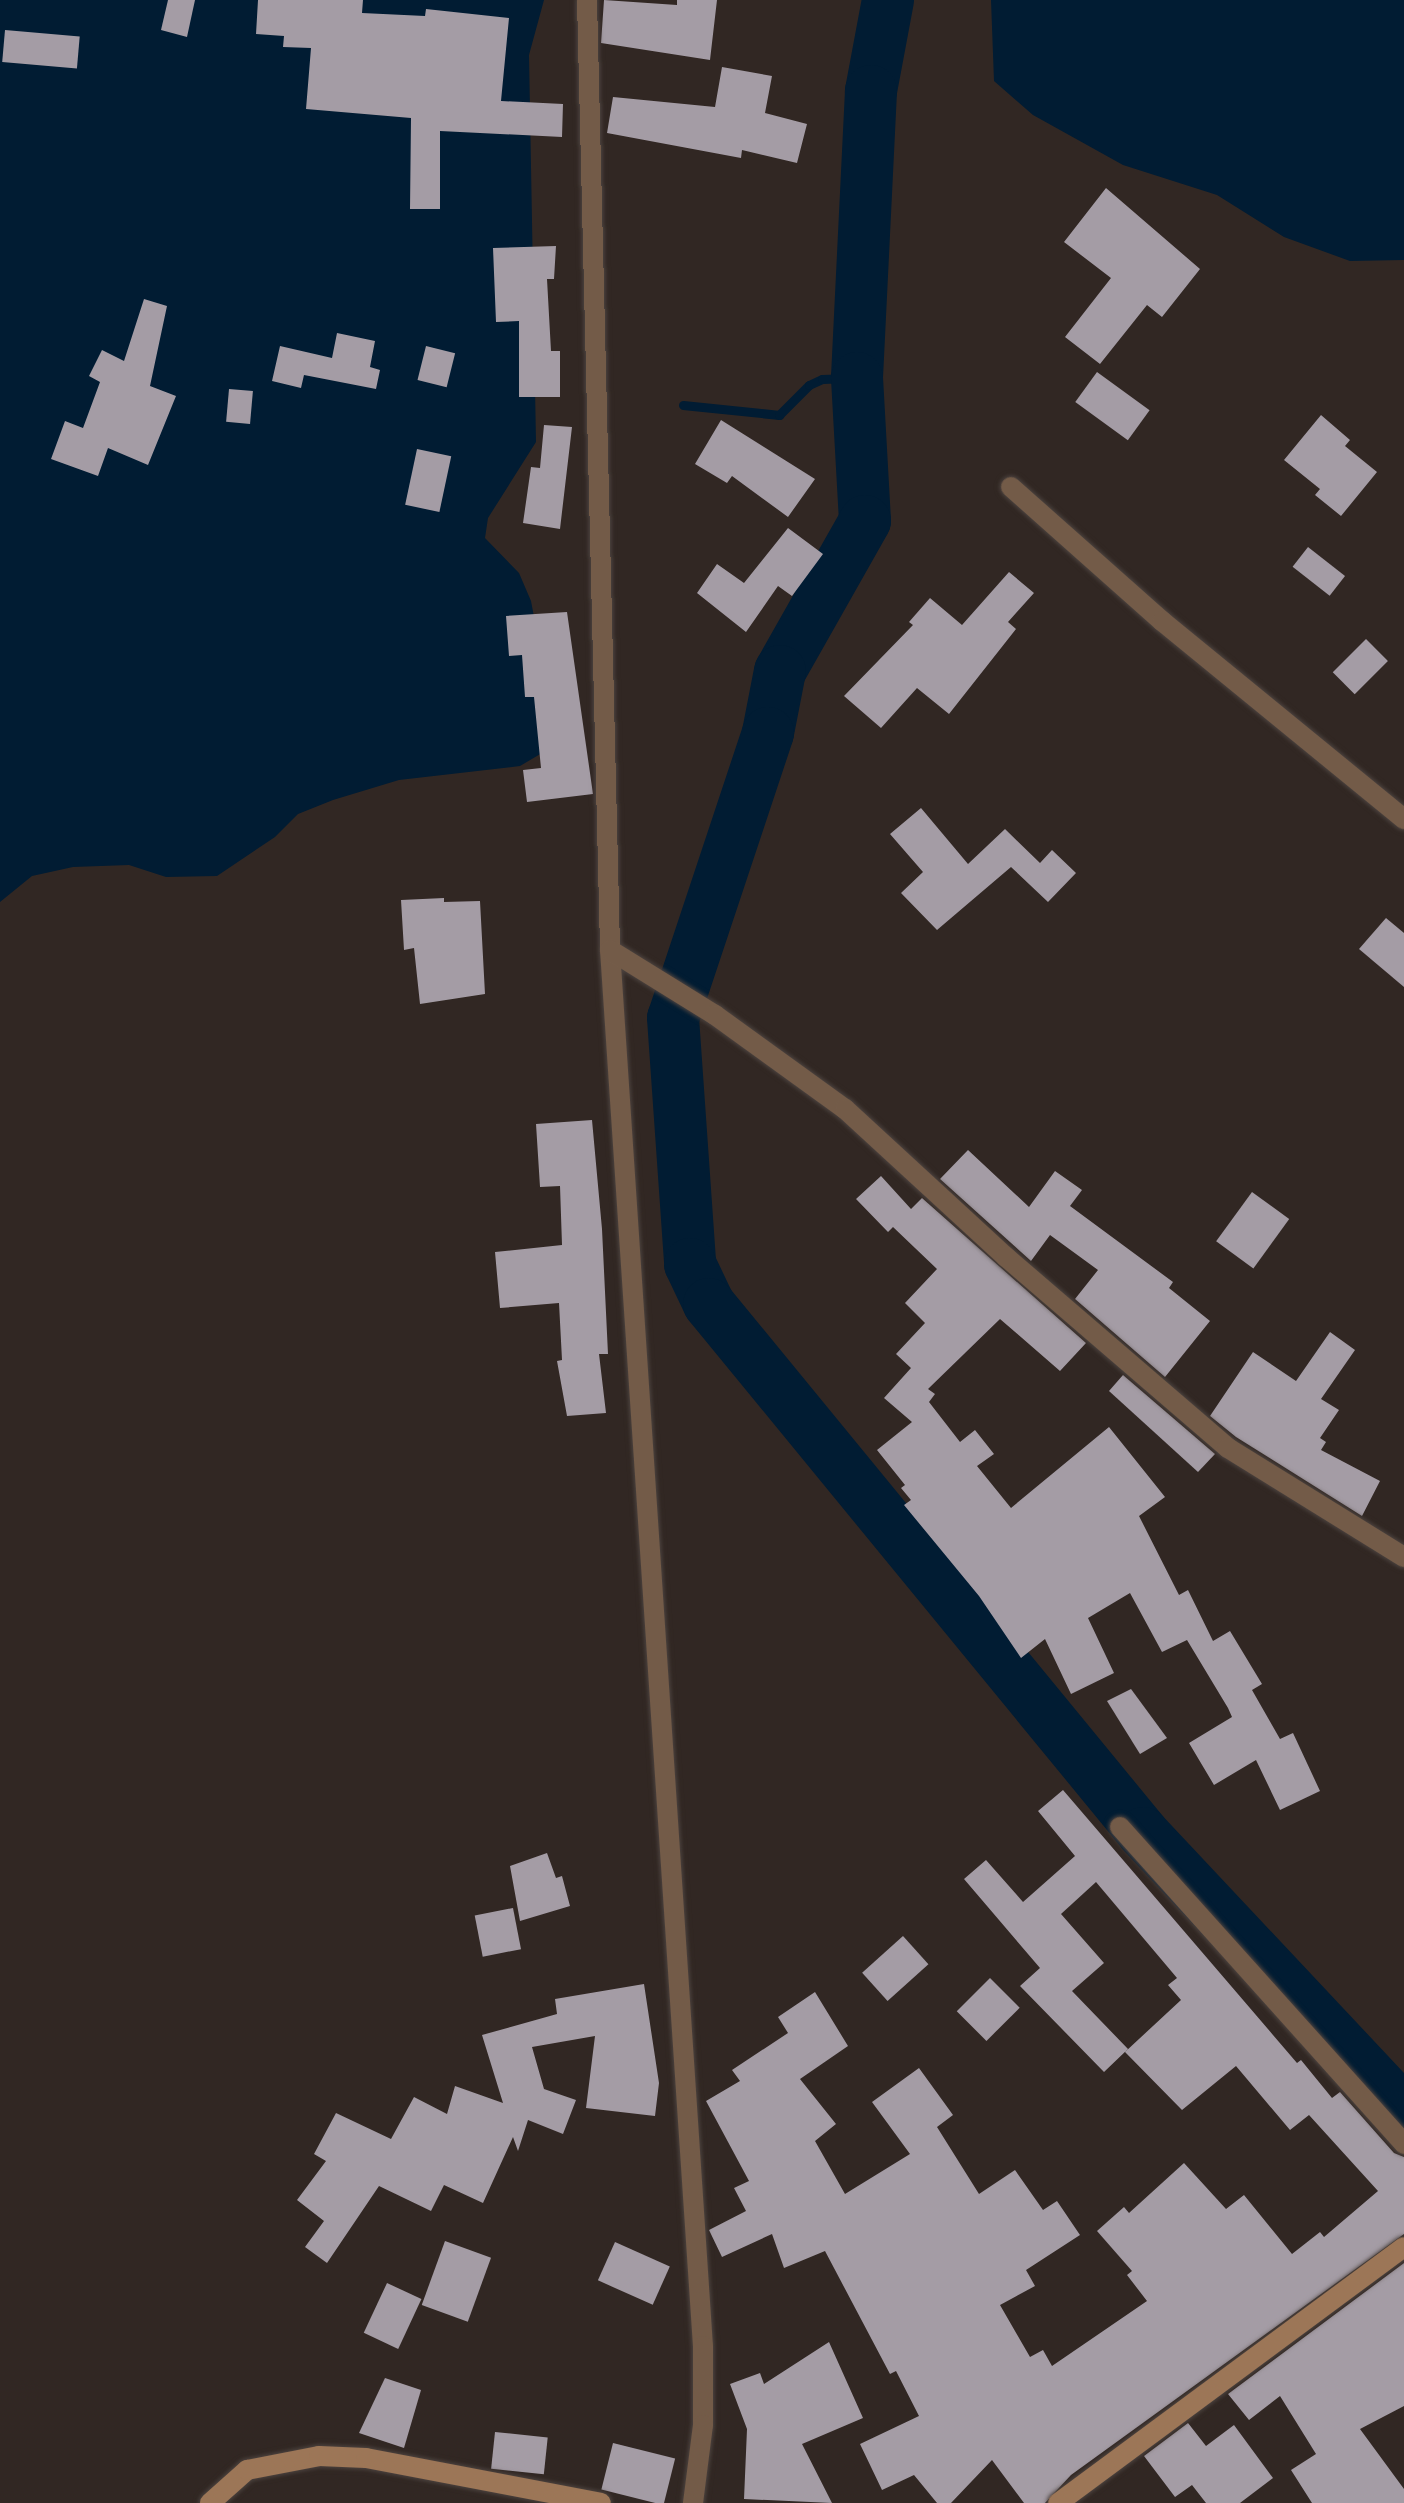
<!DOCTYPE html>
<html>
<head>
<meta charset="utf-8">
<style>
  body { margin:0 }
  #map { position:relative; width:1404px; height:2503px; overflow:hidden; background:#312723; font-family:"Noto Sans",sans-serif }
  div>[style] { position:absolute }
  [style*='--x'] { left:calc(var(--x)*1px); top:calc(var(--y)*1px); width:calc(var(--w)*1px); rotate:calc(var(--a)*1deg) }
  .water>* { inset:0; background:#011c33 }
  .stream>* { height:9px; margin:-4.5px; padding:0 4.5px; transform-origin:4.5px; border-radius:4.5px; background:#011c33 }
  .river>* { height:52px; margin:-26px; padding:0 26px; transform-origin:26px; border-radius:26px; background:#011c33 }
  .building>* { inset:0; background:#a49ca5; transform-origin:0 0 }
  .roads { filter:drop-shadow(0 0 2px #4c433f) drop-shadow(0 0 2px #4c433f) }
  .street>* { height:20px; margin:-10px; padding:0 10px; transform-origin:10px; border-radius:10px; background:#735b48 }
  .secondary>* { height:20px; margin:-10px; padding:0 10px; transform-origin:10px; border-radius:10px; background:#9c7657 }
  span { translate:-50% -50%; white-space:nowrap; text-align:center; line-height:1.15; -webkit-text-stroke:8px #271e1a; paint-order:stroke }
</style>
</head>
<body>
<div id="map">
  <div class="water">
    <i style="clip-path:polygon(0 0,544px 0,529px 55px,536px 442px,488px 518px,485px 538px,519px 573px,531px 601px,539px 643px,542px 753px,520px 766px,399px 780px,333px 800px,298px 814px,275px 837px,217px 876px,166px 877px,129px 865px,73px 867px,32px 876px,0 902px)"></i>
    <i style="clip-path:polygon(991px 0,1404px 0,1404px 260px,1350px 261px,1284px 237px,1217px 195px,1123px 165px,1033px 115px,994px 81px)"></i>
  </div>
  <div class="stream">
    <i style="--x:683;--y:405;--w:97;--a:5.9"></i>
    <i style="--x:779;--y:415;--w:42;--a:-45"></i>
    <i style="--x:809;--y:385;--w:14;--a:-25"></i>
    <i style="--x:822;--y:379;--w:35;--a:-2"></i>
  </div>
  <div class="river">
    <i style="--x:888;--y:0;--w:93;--a:100.6"></i>
    <i style="--x:871;--y:91;--w:287;--a:92.8"></i>
    <i style="--x:857;--y:378;--w:143;--a:86.8"></i>
    <i style="--x:865;--y:521;--w:172;--a:119.5"></i>
    <i style="--x:780;--y:671;--w:63;--a:101"></i>
    <i style="--x:768;--y:733;--w:300;--a:108.4"></i>
    <i style="--x:673;--y:1018;--w:247;--a:86"></i>
    <i style="--x:690;--y:1264;--w:44;--a:64.6"></i>
    <i style="--x:709;--y:1304;--w:684;--a:50.63"></i>
    <i style="--x:1143;--y:1833;--w:381;--a:46.8"></i>
  </div>
  <div class="building">
    <i style="clip-path:polygon(168px 0,195px 0,187px 37px,161px 30px)"></i>
    <i style="clip-path:polygon(258px 0,363px 0,362px 13px,425px 16px,426px 9px,509px 18px,501px 101px,563px 104px,562px 137px,440px 131px,440px 209px,410px 209px,411px 118px,306px 109px,311px 48px,283px 47px,284px 36px,256px 34px)"></i>
    <i style="clip-path:polygon(604px 0,677px 5px,677px 0,717px 0,710px 60px,601px 43px)"></i>
    <i style="left:5px;top:30px;width:75px;height:32px;rotate:5deg"></i>
    <i style="clip-path:polygon(722px 67px,772px 76px,765px 113px,807px 124px,797px 163px,742px 150px,741px 158px,607px 133px,613px 97px,715px 107px)"></i>
    <i style="clip-path:polygon(1106px 188px,1200px 269px,1162px 317px,1147px 305px,1100px 364px,1065px 337px,1111px 278px,1064px 242px)"></i>
    <i style="clip-path:polygon(556px 246px,554px 279px,547px 279px,551px 351px,560px 351px,560px 397px,519px 397px,519px 321px,496px 322px,493px 248px)"></i>
    <i style="clip-path:polygon(144px 299px,167px 306px,150px 386px,176px 396px,148px 465px,108px 448px,98px 476px,51px 459px,65px 421px,83px 428px,100px 382px,89px 376px,102px 350px,124px 361px)"></i>
    <i style="clip-path:polygon(337px 333px,375px 341px,370px 367px,380px 370px,376px 389px,304px 375px,301px 388px,272px 381px,280px 346px,332px 358px)"></i>
    <i style="left:426px;top:346px;width:30px;height:35px;rotate:14deg"></i>
    <i style="left:1097px;top:372px;width:65px;height:37px;rotate:36deg"></i>
    <i style="left:229px;top:389px;width:24px;height:33px;rotate:5deg"></i>
    <i style="clip-path:polygon(1321px 415px,1350px 440px,1345px 446px,1377px 472px,1341px 516px,1315px 495px,1320px 489px,1284px 460px)"></i>
    <i style="clip-path:polygon(721px 420px,815px 479px,788px 517px,732px 476px,727px 483px,695px 464px)"></i>
    <i style="clip-path:polygon(544px 425px,572px 427px,560px 529px,523px 523px,531px 467px,540px 468px)"></i>
    <i style="left:417px;top:449px;width:35px;height:57px;rotate:12deg"></i>
    <i style="clip-path:polygon(788px 528px,823px 554px,792px 596px,778px 586px,746px 632px,697px 593px,717px 564px,744px 583px)"></i>
    <i style="left:1308px;top:547px;width:47px;height:25px;rotate:38deg"></i>
    <i style="clip-path:polygon(1009px 572px,1034px 593px,1008px 622px,1016px 629px,949px 714px,917px 688px,881px 728px,844px 696px,913px 625px,909px 622px,930px 598px,962px 625px)"></i>
    <i style="clip-path:polygon(567px 612px,593px 794px,527px 802px,523px 770px,541px 768px,534px 697px,525px 697px,522px 655px,509px 656px,506px 616px)"></i>
    <i style="left:1366px;top:639px;width:31px;height:47px;rotate:45deg"></i>
    <i style="clip-path:polygon(921px 808px,968px 864px,1005px 829px,1040px 863px,1052px 850px,1076px 873px,1048px 902px,1011px 867px,937px 930px,901px 893px,923px 872px,890px 834px)"></i>
    <i style="clip-path:polygon(444px 898px,444px 902px,480px 901px,485px 994px,420px 1004px,414px 948px,404px 950px,401px 900px)"></i>
    <i style="clip-path:polygon(1386px 918px,1404px 933px,1404px 987px,1359px 949px)"></i>
    <i style="clip-path:polygon(592px 1120px,602px 1229px,608px 1354px,599px 1354px,606px 1413px,567px 1416px,557px 1361px,562px 1360px,559px 1303px,500px 1308px,495px 1252px,562px 1245px,560px 1186px,540px 1187px,536px 1124px)"></i>
    <i style="clip-path:polygon(968px 1150px,1029px 1207px,1055px 1171px,1082px 1190px,1070px 1206px,1173px 1282px,1169px 1288px,1210px 1321px,1165px 1377px,1075px 1299px,1098px 1270px,1050px 1235px,1031px 1261px,940px 1179px)"></i>
    <i style="clip-path:polygon(881px 1176px,911px 1209px,922px 1198px,1086px 1343px,1060px 1371px,1000px 1319px,928px 1389px,935px 1394px,929px 1402px,960px 1442px,975px 1430px,994px 1454px,977px 1466px,1011px 1508px,1109px 1427px,1165px 1497px,1139px 1516px,1179px 1595px,1188px 1590px,1213px 1641px,1230px 1631px,1262px 1684px,1252px 1690px,1280px 1739px,1293px 1733px,1320px 1791px,1280px 1810px,1256px 1760px,1214px 1785px,1189px 1743px,1232px 1717px,1228px 1708px,1187px 1640px,1162px 1652px,1130px 1593px,1088px 1618px,1114px 1673px,1071px 1694px,1045px 1639px,1021px 1658px,979px 1596px,904px 1505px,911px 1500px,901px 1488px,905px 1485px,877px 1450px,912px 1422px,884px 1398px,911px 1368px,896px 1354px,925px 1323px,905px 1303px,937px 1269px,893px 1227px,888px 1232px,856px 1199px)"></i>
    <i style="left:1252px;top:1192px;width:46px;height:61px;rotate:36deg"></i>
    <i style="clip-path:polygon(1330px 1332px,1355px 1350px,1321px 1399px,1339px 1410px,1320px 1438px,1326px 1442px,1321px 1450px,1380px 1481px,1362px 1516px,1236px 1437px,1210px 1416px,1253px 1352px,1296px 1381px)"></i>
    <i style="clip-path:polygon(1123px 1375px,1215px 1454px,1198px 1472px,1109px 1391px)"></i>
    <i style="clip-path:polygon(1131px 1689px,1167px 1738px,1140px 1754px,1107px 1701px)"></i>
    <i style="clip-path:polygon(1063px 1790px,1297px 2063px,1301px 2060px,1332px 2098px,1340px 2092px,1394px 2153px,1404px 2157px,1404px 2234px,1071px 2475px,1045px 2503px,1024px 2503px,992px 2460px,951px 2503px,937px 2503px,914px 2475px,882px 2490px,860px 2444px,919px 2416px,896px 2371px,890px 2374px,825px 2251px,784px 2268px,772px 2234px,722px 2257px,709px 2230px,746px 2211px,734px 2188px,749px 2181px,706px 2101px,740px 2081px,732px 2070px,788px 2033px,778px 2017px,815px 1992px,848px 2046px,800px 2079px,836px 2124px,815px 2141px,845px 2194px,910px 2154px,872px 2102px,919px 2068px,953px 2115px,937px 2127px,979px 2194px,1015px 2170px,1043px 2210px,1057px 2201px,1080px 2235px,1026px 2270px,1035px 2286px,1000px 2305px,1030px 2357px,1043px 2350px,1052px 2366px,1147px 2301px,1127px 2275px,1132px 2271px,1097px 2231px,1124px 2207px,1129px 2213px,1184px 2163px,1226px 2209px,1244px 2195px,1292px 2254px,1320px 2232px,1324px 2237px,1378px 2191px,1309px 2115px,1290px 2130px,1236px 2066px,1182px 2110px,1125px 2052px,1181px 2000px,1168px 1985px,1177px 1978px,1096px 1882px,1061px 1914px,1104px 1963px,1072px 1991px,1128px 2049px,1104px 2072px,1020px 1986px,1040px 1968px,964px 1879px,986px 1860px,1023px 1902px,1075px 1856px,1038px 1811px)"></i>
    <i style="clip-path:polygon(547px 1853px,556px 1878px,562px 1876px,570px 1906px,520px 1921px,510px 1866px)"></i>
    <i style="left:513px;top:1908px;width:42px;height:39px;rotate:79deg"></i>
    <i style="left:903px;top:1936px;width:38px;height:55px;rotate:48deg"></i>
    <i style="left:990px;top:1978px;width:42px;height:47px;rotate:45deg"></i>
    <i style="clip-path:polygon(644px 1984px,659px 2083px,655px 2116px,586px 2108px,595px 2036px,532px 2047px,544px 2089px,576px 2100px,563px 2134px,528px 2120px,518px 2151px,513px 2137px,483px 2203px,444px 2185px,431px 2211px,379px 2186px,327px 2263px,305px 2247px,324px 2221px,297px 2200px,326px 2161px,314px 2154px,336px 2113px,391px 2139px,414px 2097px,447px 2114px,455px 2086px,503px 2103px,482px 2035px,557px 2014px,555px 1999px)"></i>
    <i style="left:445px;top:2241px;width:49px;height:68px;rotate:20deg"></i>
    <i style="left:615px;top:2242px;width:60px;height:42px;rotate:24deg"></i>
    <i style="clip-path:polygon(1404px 2263px,1404px 2406px,1360px 2429px,1404px 2489px,1404px 2503px,1312px 2503px,1291px 2470px,1316px 2454px,1280px 2396px,1249px 2420px,1228px 2394px)"></i>
    <i style="left:387px;top:2283px;width:38px;height:55px;rotate:25deg"></i>
    <i style="clip-path:polygon(829px 2342px,863px 2418px,802px 2444px,832px 2503px,744px 2499px,747px 2429px,730px 2384px,760px 2373px,764px 2384px)"></i>
    <i style="clip-path:polygon(385px 2378px,421px 2390px,404px 2448px,359px 2433px)"></i>
    <i style="clip-path:polygon(1188px 2423px,1206px 2446px,1234px 2425px,1273px 2478px,1240px 2503px,1206px 2503px,1192px 2485px,1175px 2497px,1144px 2456px)"></i>
    <i style="left:495px;top:2432px;width:53px;height:37px;rotate:6deg"></i>
    <i style="left:613px;top:2443px;width:64px;height:48px;rotate:14deg"></i>
  </div>
  <div class="roads">
    <div class="street">
      <i style="--x:587;--y:0;--w:950;--a:88.61"></i>
      <i style="--x:610;--y:950;--w:1399;--a:86.19"></i>
      <i style="--x:703;--y:2346;--w:79;--a:90"></i>
      <i style="--x:703;--y:2425;--w:79;--a:97.3"></i>
      <i style="--x:1011;--y:487;--w:202;--a:41.6"></i>
      <i style="--x:1162;--y:621;--w:313;--a:39.3"></i>
      <i style="--x:610;--y:950;--w:123;--a:31.8"></i>
      <i style="--x:715;--y:1015;--w:160;--a:35.9"></i>
      <i style="--x:845;--y:1109;--w:219;--a:42.6"></i>
      <i style="--x:1006;--y:1257;--w:293;--a:40.7"></i>
      <i style="--x:1228;--y:1448;--w:207;--a:31.8"></i>
      <i style="--x:1120;--y:1827;--w:426;--a:48.1"></i>
    </div>
    <div class="secondary">
      <i style="--x:210;--y:2503;--w:50;--a:-41.7"></i>
      <i style="--x:247;--y:2470;--w:73;--a:-11"></i>
      <i style="--x:319;--y:2456;--w:47;--a:2.4"></i>
      <i style="--x:366;--y:2458;--w:239;--a:10.8"></i>
      <i style="--x:1058;--y:2503;--w:430;--a:-36.5"></i>
    </div>
  </div>
</div>
</body>
</html>
